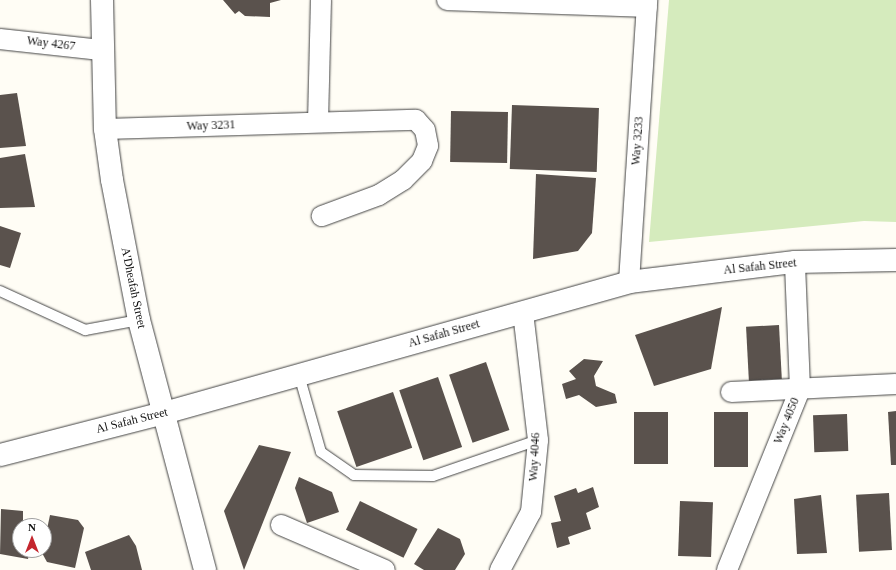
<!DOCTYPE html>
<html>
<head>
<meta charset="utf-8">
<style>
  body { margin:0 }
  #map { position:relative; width:896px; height:570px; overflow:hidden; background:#fffdf5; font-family:"Times New Roman",serif }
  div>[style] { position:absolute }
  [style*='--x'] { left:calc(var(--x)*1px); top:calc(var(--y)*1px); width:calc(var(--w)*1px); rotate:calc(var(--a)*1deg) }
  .green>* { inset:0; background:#d5ebbd }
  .building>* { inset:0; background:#5a524d; transform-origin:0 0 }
  .roads { filter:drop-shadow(0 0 1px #444) drop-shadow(0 0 1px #444) }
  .service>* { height:10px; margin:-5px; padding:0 5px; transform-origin:5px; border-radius:5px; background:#fff }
  .minor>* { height:20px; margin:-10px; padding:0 10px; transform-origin:10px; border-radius:10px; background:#fff }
  .tertiary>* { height:22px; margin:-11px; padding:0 11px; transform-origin:11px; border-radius:11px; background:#fff }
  span { translate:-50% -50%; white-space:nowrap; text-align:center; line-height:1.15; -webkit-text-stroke:4px #fff; paint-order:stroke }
  .street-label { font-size:12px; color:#111 }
  .north { position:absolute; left:12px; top:518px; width:40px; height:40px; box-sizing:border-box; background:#fff; border:1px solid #a0a0a0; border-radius:50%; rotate:0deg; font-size:11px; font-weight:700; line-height:16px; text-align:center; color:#111 }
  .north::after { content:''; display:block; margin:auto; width:14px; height:18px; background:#c4262e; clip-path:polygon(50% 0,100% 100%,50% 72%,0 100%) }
</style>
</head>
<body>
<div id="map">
  <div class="green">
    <i style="clip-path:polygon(669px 0,896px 0,896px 222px,864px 221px,649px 242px)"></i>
  </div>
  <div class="building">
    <i style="clip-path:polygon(223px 0,281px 0,270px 3px,270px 17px,245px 16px,239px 11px,235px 14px)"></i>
    <i style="clip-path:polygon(17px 93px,26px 146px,0 148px,0 95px)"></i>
    <i style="left:512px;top:105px;width:87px;height:64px;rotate:2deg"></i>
    <i style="left:451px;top:111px;width:57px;height:51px;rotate:1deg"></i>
    <i style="clip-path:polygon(25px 154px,35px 207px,0 208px,0 158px)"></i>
    <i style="clip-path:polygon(536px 174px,596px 178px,592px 233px,578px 251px,533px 259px)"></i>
    <i style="clip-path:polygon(0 226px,21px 233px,10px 268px,0 265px)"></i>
    <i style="clip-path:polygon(722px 307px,711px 369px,654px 386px,635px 335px)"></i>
    <i style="left:779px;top:325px;width:54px;height:33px;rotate:87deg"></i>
    <i style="clip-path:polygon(584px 359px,603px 361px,594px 376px,596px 386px,615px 394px,617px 403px,596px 407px,579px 395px,566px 399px,562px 384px,576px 379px,569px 371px)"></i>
    <i style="left:486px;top:362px;width:72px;height:39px;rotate:71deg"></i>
    <i style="left:438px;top:377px;width:74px;height:41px;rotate:71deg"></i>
    <i style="left:393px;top:392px;width:59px;height:59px;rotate:71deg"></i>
    <i style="clip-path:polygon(896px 411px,896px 465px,891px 465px,888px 412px)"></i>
    <i style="left:634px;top:412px;width:34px;height:52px"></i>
    <i style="left:714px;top:412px;width:34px;height:55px"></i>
    <i style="left:847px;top:414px;width:37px;height:34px;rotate:88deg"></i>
    <i style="clip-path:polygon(259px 445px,291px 452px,244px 570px,224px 511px)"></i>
    <i style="clip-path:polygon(299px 477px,332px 492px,339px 512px,307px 523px,295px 488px)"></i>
    <i style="clip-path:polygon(593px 487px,599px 507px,586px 513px,591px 529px,568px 537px,570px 544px,557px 548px,551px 523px,561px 521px,554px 496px,576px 488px,578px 493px)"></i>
    <i style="left:889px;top:493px;width:57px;height:33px;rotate:87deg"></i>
    <i style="clip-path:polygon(821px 495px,827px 553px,797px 554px,794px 499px)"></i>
    <i style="left:360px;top:501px;width:64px;height:32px;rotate:26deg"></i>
    <i style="left:680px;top:501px;width:33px;height:55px;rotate:2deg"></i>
    <i style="clip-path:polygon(1px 509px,23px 511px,23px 524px,33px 525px,20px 526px,20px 550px,30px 550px,28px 559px,0 554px)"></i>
    <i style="clip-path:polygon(50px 515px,78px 520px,84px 528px,75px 568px,47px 562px,42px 553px)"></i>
    <i style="clip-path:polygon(438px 528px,460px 539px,465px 554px,455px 570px,424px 570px,414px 564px)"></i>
    <i style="clip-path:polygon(129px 535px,136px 546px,142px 570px,91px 570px,85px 552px)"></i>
  </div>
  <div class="roads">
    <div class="service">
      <i style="--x:0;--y:291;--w:94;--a:24.6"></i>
      <i style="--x:85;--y:330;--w:55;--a:-10.5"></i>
      <i style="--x:299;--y:375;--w:80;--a:74.1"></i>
      <i style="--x:321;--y:452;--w:40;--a:34.9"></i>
      <i style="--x:354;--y:475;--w:79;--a:0.7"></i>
      <i style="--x:433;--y:476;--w:111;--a:-18.9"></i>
    </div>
    <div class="minor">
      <i style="--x:447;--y:0;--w:200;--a:2"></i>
      <i style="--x:0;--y:39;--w:103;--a:6.2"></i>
      <i style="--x:318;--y:122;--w:122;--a:-88.6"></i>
      <i style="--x:105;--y:129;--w:311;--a:-1.7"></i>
      <i style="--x:416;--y:120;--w:13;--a:48"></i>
      <i style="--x:425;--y:130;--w:16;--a:79"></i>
      <i style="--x:428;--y:146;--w:16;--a:112"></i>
      <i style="--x:422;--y:161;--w:27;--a:135"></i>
      <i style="--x:403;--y:180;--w:28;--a:148"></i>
      <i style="--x:379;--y:195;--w:61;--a:159.8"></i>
      <i style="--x:629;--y:282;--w:283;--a:-86.3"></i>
      <i style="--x:731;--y:392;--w:165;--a:-2.8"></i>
      <i style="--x:281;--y:525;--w:113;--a:23.4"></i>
      <i style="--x:500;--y:570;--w:66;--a:-61.9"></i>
      <i style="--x:531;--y:512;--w:72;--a:-84.4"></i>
      <i style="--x:538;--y:440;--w:129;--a:-96.7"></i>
      <i style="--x:727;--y:570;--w:195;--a:-68"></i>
      <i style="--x:800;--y:389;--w:127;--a:-92.3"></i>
    </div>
    <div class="tertiary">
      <i style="--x:102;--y:0;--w:129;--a:88.7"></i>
      <i style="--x:105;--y:129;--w:51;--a:82.2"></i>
      <i style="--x:112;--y:180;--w:143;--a:79.1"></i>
      <i style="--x:139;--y:320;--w:259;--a:75.2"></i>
      <i style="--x:0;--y:455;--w:169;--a:-14.4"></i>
      <i style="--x:164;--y:413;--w:483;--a:-15.7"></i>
      <i style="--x:629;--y:282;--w:167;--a:-6.9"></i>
      <i style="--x:795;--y:262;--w:101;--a:-1.1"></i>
    </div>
  </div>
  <div class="street-label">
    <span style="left:51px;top:44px;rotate:7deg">Way 4267</span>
    <span style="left:211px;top:126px;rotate:-2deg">Way 3231</span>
    <span style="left:638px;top:141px;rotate:-86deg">Way 3233</span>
    <span style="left:760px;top:267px;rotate:-6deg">Al Safah Street</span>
    <span style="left:133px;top:288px;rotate:78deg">A'Dheafah Street</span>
    <span style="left:444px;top:334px;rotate:-16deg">Al Safah Street</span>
    <span style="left:132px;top:421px;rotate:-14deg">Al Safah Street</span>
    <span style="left:787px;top:421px;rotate:-68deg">Way 4050</span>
    <span style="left:535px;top:457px;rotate:-87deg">Way 4046</span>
  </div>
  <div class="north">N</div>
</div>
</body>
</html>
